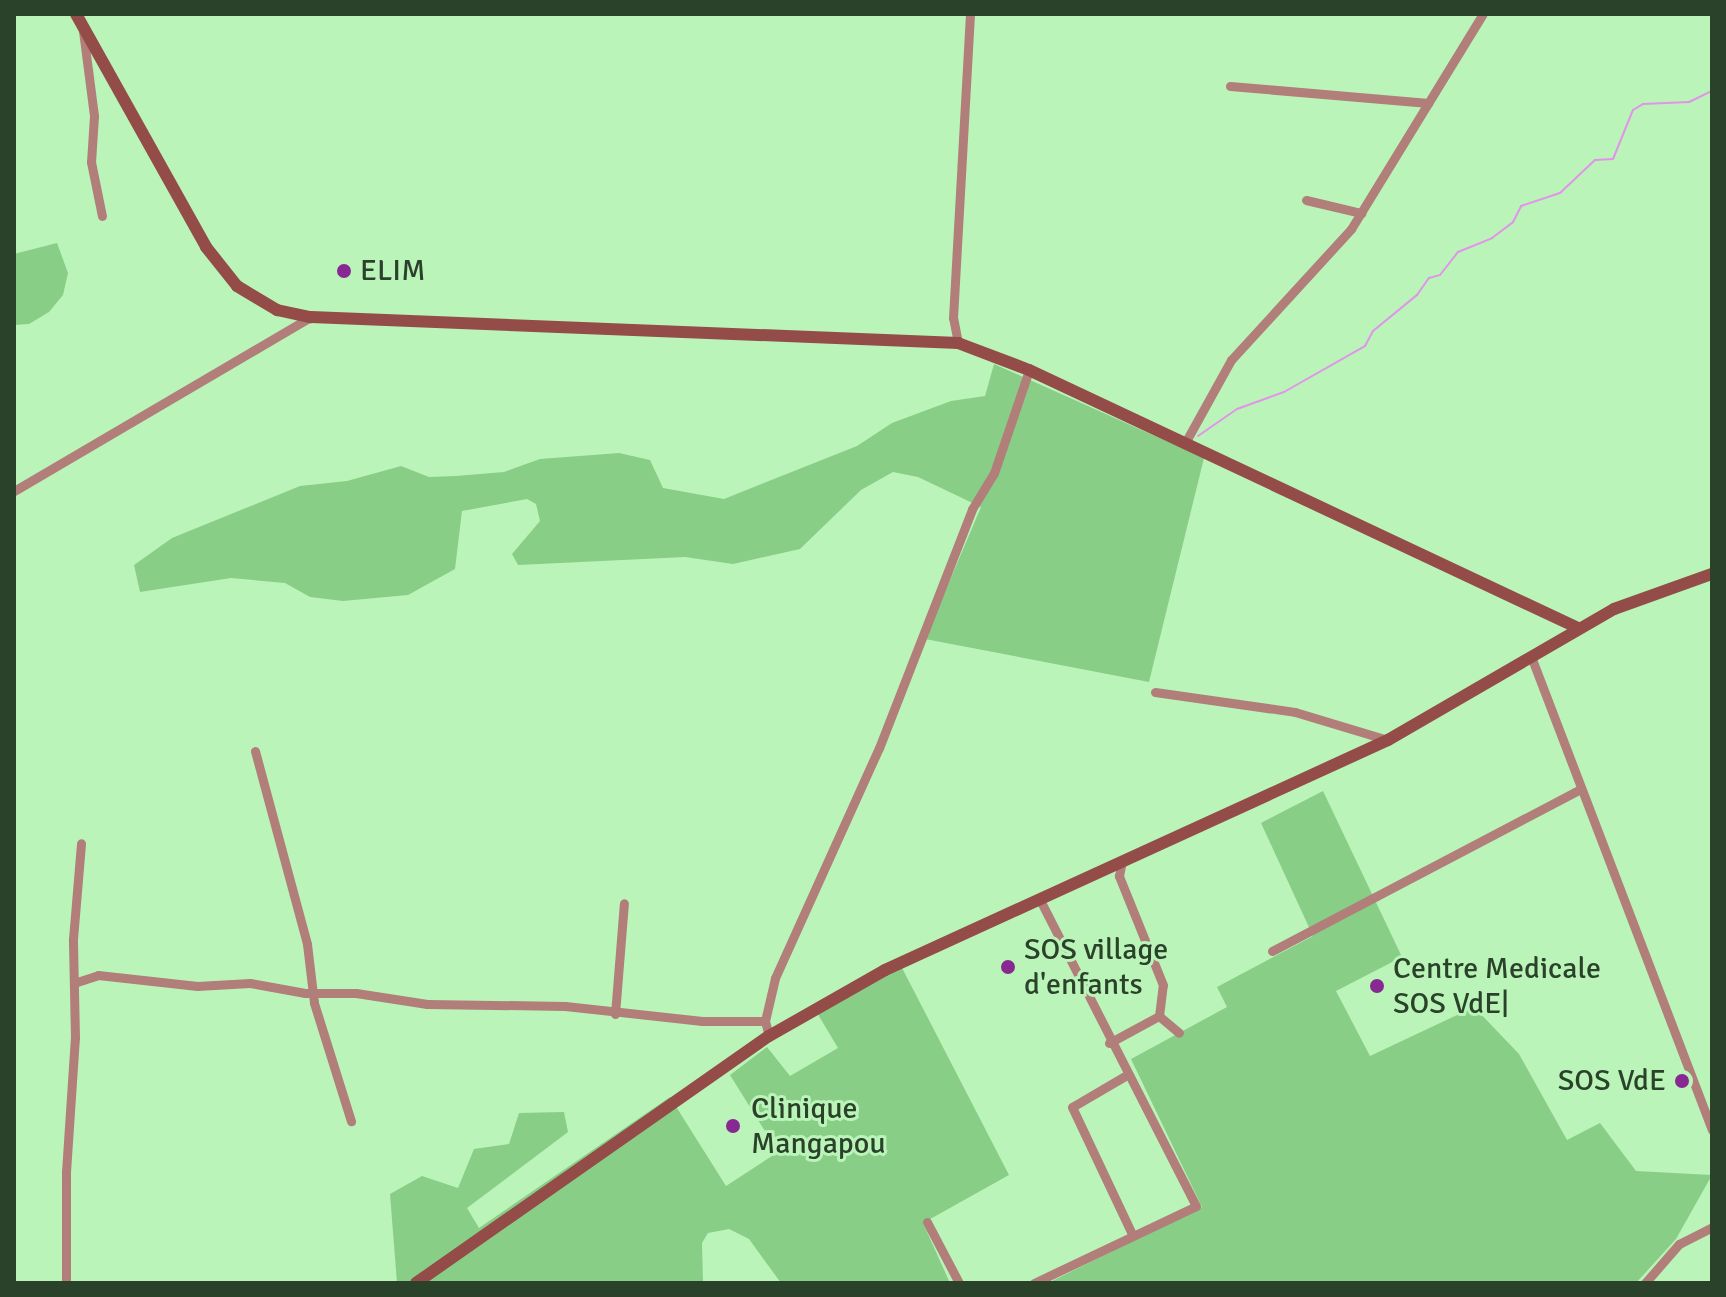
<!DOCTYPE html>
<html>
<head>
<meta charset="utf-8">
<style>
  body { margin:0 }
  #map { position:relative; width:1726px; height:1297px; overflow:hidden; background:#bbf4b9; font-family:Signika,sans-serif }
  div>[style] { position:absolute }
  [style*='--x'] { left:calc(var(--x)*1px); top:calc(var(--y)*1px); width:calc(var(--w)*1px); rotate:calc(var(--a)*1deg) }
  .green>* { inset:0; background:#88ce86 }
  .stream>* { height:2px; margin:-1px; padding:0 1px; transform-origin:1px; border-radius:1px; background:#e194e9 }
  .street>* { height:9px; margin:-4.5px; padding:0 4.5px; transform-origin:4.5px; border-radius:4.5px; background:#b17e7a }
  .secondary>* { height:12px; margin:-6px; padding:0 6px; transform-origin:6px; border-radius:6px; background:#944c49 }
  .dots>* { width:22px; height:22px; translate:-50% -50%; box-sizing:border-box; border:4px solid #bbf4b9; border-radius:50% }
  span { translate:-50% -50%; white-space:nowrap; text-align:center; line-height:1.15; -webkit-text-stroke:6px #bbf4b9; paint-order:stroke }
  .poi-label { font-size:30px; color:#2b422a }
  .left { translate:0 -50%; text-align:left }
  .right { translate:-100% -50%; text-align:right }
  .frame { position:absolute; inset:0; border:16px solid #2b422a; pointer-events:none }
</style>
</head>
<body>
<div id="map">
  <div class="green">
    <i style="clip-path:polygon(57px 243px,68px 273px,63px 295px,49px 312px,29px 324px,14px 325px,14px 254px)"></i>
    <i style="clip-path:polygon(994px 364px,1204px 458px,1149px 682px,925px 639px,981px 507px,918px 477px,893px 472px,861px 490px,800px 549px,733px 564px,685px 557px,518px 565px,512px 554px,540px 521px,536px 504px,527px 499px,462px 511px,455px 569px,408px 595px,343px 601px,310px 597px,285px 583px,231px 578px,140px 592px,134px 565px,172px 538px,300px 486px,347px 481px,401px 466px,429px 477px,456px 476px,504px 472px,540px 459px,619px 453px,650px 460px,663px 488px,724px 499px,857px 446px,892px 423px,951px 401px,985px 396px)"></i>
    <i style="clip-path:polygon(1323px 791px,1402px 957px,1336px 991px,1370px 1056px,1474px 1007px,1519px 1054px,1567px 1140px,1600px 1123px,1636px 1171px,1712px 1175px,1676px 1239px,1636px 1283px,1048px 1283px,1202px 1207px,1131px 1059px,1227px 1007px,1217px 987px,1313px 936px,1261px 823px)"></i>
    <i style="clip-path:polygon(900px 964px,1009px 1175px,923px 1223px,950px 1283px,781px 1283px,749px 1239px,729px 1229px,708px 1233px,702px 1243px,703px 1283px,397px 1283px,390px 1194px,422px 1176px,458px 1188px,474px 1149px,509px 1144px,519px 1113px,564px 1112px,568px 1132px,467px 1208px,479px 1228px,670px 1097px,726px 1186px,778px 1152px,730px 1075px,767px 1047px,790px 1076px,838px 1048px,813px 1006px)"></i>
  </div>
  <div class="stream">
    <i style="--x:1198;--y:436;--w:47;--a:-34.7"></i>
    <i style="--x:1237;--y:409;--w:50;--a:-19.9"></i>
    <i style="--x:1284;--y:392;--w:93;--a:-29.6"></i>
    <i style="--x:1365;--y:346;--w:17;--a:-62"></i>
    <i style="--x:1373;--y:331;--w:57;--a:-39.3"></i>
    <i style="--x:1417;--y:295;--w:21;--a:-55"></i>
    <i style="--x:1429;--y:278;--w:11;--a:-15"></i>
    <i style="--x:1440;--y:275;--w:29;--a:-52"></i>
    <i style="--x:1458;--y:252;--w:37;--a:-22"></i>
    <i style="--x:1492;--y:238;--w:26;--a:-37"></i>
    <i style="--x:1513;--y:222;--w:18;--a:-63"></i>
    <i style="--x:1521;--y:206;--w:41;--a:-18.4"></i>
    <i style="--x:1560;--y:193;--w:48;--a:-43.3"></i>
    <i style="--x:1595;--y:160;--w:18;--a:-3"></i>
    <i style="--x:1613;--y:159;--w:53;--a:-67.8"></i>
    <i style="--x:1633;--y:110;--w:12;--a:-31"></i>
    <i style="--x:1643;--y:104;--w:46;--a:-2.5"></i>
    <i style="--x:1689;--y:102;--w:25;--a:-26"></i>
  </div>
  <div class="street">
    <i style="--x:83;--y:31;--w:86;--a:82.6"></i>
    <i style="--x:94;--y:116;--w:46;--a:93.7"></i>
    <i style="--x:91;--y:162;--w:55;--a:78.5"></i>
    <i style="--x:1230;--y:86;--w:199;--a:4.9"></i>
    <i style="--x:1306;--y:200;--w:57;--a:13.3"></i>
    <i style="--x:958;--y:343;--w:25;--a:-101"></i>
    <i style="--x:953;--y:318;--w:304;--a:-86.8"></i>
    <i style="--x:1185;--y:443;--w:95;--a:-61"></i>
    <i style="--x:1231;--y:360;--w:178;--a:-47.5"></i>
    <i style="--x:1351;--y:229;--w:252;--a:-58.5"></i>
    <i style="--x:14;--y:491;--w:344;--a:-30.4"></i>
    <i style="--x:1532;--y:659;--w:504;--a:69.08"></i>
    <i style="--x:1155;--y:692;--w:141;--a:8.1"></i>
    <i style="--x:1295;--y:712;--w:97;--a:16.8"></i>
    <i style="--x:255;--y:751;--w:200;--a:74.9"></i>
    <i style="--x:307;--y:944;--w:59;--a:83.2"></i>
    <i style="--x:314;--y:1003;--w:124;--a:72.6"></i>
    <i style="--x:1272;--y:951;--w:348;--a:-27.7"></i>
    <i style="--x:74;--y:983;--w:25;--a:-18"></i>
    <i style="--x:98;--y:975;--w:100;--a:6.3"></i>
    <i style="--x:197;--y:986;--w:53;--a:-3.2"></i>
    <i style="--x:250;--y:983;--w:56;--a:10.3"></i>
    <i style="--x:305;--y:993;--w:51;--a:0"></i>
    <i style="--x:356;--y:993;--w:72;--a:8.8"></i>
    <i style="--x:427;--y:1004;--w:138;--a:0.8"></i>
    <i style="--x:565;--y:1006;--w:138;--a:6.2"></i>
    <i style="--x:702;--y:1021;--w:63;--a:0"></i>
    <i style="--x:615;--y:1014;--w:111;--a:-85.4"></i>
    <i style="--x:1159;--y:1016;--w:26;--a:40"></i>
    <i style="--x:769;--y:1036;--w:16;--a:-105"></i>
    <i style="--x:765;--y:1021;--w:44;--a:-76.9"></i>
    <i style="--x:775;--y:978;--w:252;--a:-65.7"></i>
    <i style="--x:879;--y:748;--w:256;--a:-68.7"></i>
    <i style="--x:972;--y:509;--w:42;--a:-58.6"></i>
    <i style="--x:994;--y:473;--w:109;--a:-71.2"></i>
    <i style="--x:1109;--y:1043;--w:57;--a:-28.4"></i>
    <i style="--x:1159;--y:1016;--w:31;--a:-83"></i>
    <i style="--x:1163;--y:985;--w:118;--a:-112"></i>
    <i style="--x:1119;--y:876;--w:15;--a:-79"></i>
    <i style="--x:1125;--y:1076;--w:61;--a:149.7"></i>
    <i style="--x:1072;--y:1107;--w:140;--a:64.7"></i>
    <i style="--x:927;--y:1222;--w:69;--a:62.3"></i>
    <i style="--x:66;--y:1283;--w:111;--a:-90"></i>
    <i style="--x:66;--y:1172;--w:134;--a:-86.2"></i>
    <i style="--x:75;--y:1038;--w:99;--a:-91.2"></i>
    <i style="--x:73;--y:939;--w:96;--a:-85.2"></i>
    <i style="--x:1034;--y:1283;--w:179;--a:-25.4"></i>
    <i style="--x:1196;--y:1206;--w:346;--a:-117"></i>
    <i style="--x:1645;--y:1283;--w:52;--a:-48.9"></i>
    <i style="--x:1679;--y:1244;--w:37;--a:-27"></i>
  </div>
  <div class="secondary">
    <i style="--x:76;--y:14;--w:267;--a:60.8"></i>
    <i style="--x:206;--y:247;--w:50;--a:51.5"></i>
    <i style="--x:237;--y:286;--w:47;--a:31"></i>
    <i style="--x:277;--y:310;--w:35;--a:12"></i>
    <i style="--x:311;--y:317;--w:648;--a:2.3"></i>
    <i style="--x:958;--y:343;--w:76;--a:20.8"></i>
    <i style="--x:1029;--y:370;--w:607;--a:25.17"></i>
    <i style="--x:416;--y:1283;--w:431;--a:-35"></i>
    <i style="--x:769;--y:1036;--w:133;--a:-29.6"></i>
    <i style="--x:885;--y:970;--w:553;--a:-24.57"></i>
    <i style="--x:1388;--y:740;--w:261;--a:-30.1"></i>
    <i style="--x:1614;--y:609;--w:104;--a:-19.7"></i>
  </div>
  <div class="dots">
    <i style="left:344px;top:271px;background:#882892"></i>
    <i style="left:1008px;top:967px;background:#882892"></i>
    <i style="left:1377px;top:986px;background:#882892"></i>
    <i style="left:1682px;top:1081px;background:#882892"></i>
    <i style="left:733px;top:1126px;background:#882892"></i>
  </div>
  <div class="poi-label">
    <span class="left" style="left:360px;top:271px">ELIM</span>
    <span class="left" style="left:1024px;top:967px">SOS village<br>d'enfants</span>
    <span class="left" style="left:1393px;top:986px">Centre Medicale<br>SOS VdE|</span>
    <span class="right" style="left:1666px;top:1081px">SOS VdE</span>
    <span class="left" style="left:751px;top:1126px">Clinique<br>Mangapou</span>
  </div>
  <div class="frame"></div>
</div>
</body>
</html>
